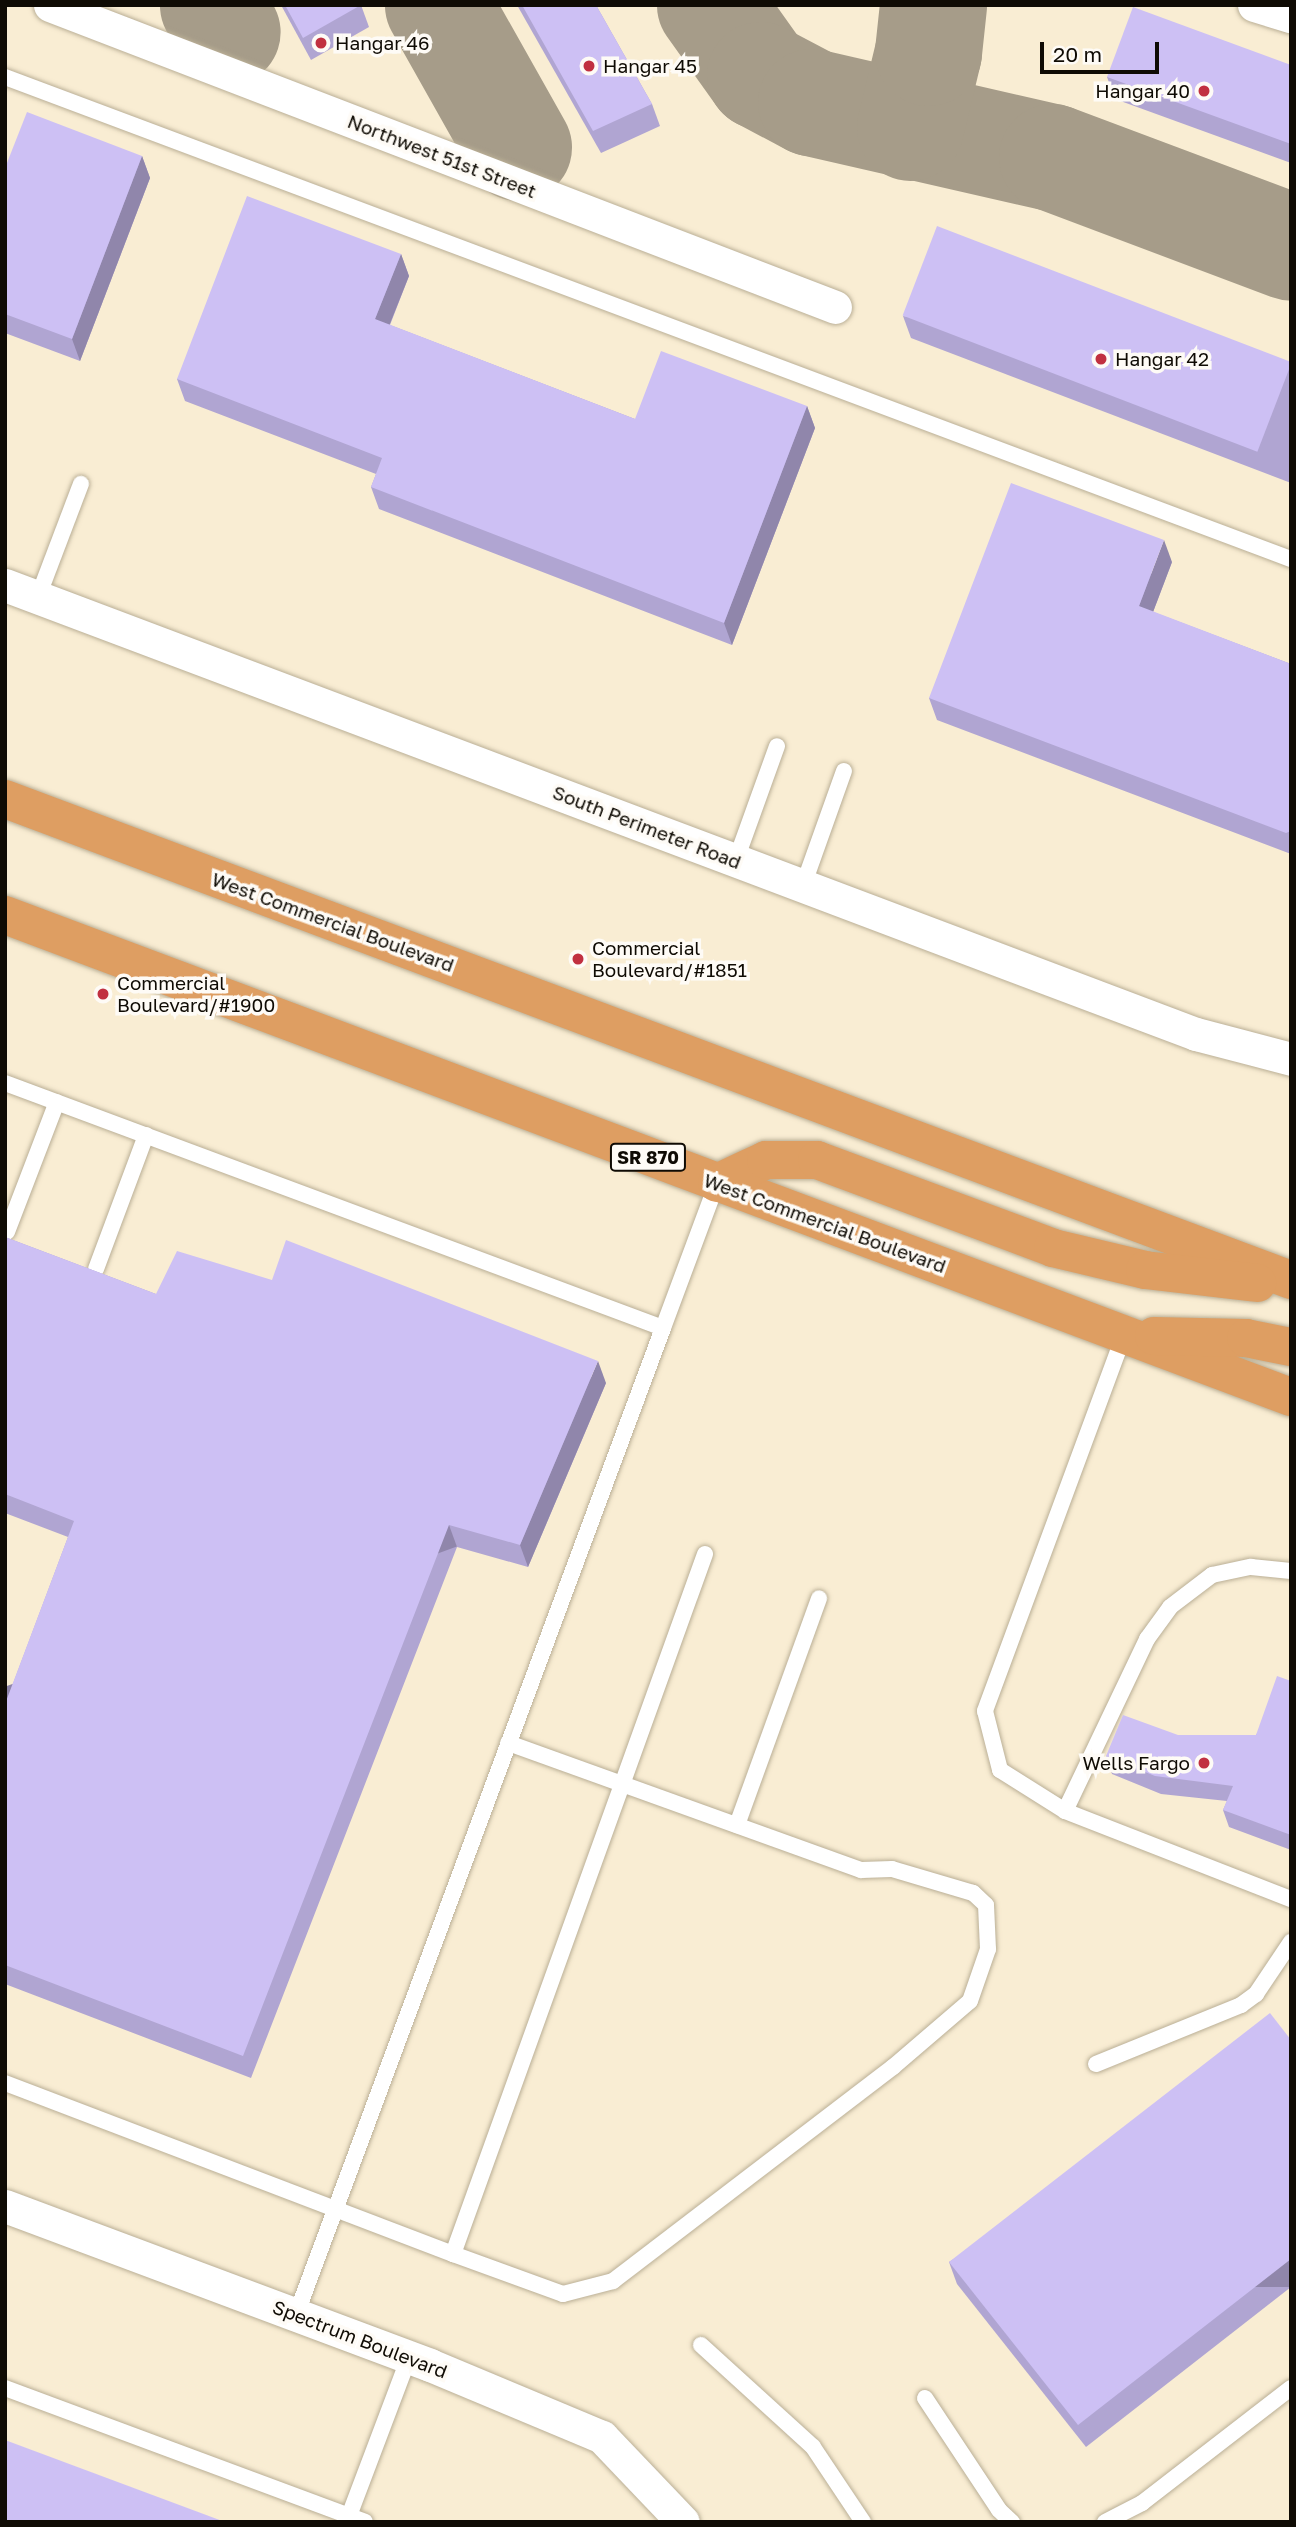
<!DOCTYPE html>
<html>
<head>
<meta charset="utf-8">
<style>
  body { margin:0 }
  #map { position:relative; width:1296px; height:2527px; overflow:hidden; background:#f9edd3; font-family:"Golos Text",sans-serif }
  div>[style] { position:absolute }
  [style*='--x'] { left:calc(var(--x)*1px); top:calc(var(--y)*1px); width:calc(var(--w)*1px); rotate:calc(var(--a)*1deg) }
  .taxiway>* { height:107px; margin:-53.5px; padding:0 53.5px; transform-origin:53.5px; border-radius:53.5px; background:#a69c89 }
  .roads { filter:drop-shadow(0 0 2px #baaf96) drop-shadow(0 0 2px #baaf96) }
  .service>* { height:16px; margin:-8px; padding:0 8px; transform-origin:8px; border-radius:8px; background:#fff }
  .minor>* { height:33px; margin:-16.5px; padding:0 16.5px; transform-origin:16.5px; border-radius:16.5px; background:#fff }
  .trunk>* { height:38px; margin:-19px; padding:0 19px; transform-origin:19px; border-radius:19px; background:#de9e62 }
  .wall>* { inset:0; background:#b0a5d2 }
  .shaded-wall>* { inset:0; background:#9086ab; transform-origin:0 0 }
  .building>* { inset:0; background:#cdc0f4; transform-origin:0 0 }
  .dots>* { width:19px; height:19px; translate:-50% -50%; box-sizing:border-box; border:4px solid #fefbf6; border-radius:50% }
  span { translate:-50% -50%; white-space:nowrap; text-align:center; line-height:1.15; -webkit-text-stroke:7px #fefbf6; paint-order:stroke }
  .shield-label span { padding:2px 5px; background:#fefbf6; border:2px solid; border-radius:5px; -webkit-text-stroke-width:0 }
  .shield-label { font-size:18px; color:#0f0b04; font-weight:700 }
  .poi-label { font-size:19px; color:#0f0b04 }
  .left { translate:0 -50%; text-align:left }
  .right { translate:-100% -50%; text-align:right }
  .street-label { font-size:19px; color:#0f0b04 }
  .frame { position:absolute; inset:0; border:7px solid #0f0b04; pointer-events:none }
  .scale { position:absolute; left:1040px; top:42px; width:119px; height:32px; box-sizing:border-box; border:4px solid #0f0b04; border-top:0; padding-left:9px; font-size:21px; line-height:24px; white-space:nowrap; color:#0f0b04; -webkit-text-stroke:5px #fefbf6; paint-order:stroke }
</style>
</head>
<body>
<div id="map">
  <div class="taxiway">
    <i style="--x:213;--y:5;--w:30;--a:63"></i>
    <i style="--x:438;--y:5;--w:163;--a:60.6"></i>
    <i style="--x:710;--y:5;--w:86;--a:54.5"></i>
    <i style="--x:760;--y:75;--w:58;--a:27.9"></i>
    <i style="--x:811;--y:102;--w:247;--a:12.9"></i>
    <i style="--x:1052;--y:157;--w:255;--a:20.6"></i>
    <i style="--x:910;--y:127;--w:77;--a:-76.5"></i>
    <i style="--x:928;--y:52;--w:47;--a:-83.9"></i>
  </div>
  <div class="roads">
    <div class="service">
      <i style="--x:5;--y:77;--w:1373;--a:20.55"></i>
      <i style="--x:38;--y:597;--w:121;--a:-69.2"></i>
      <i style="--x:736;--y:860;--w:121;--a:-70.2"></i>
      <i style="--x:803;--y:886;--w:122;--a:-70.4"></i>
      <i style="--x:5;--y:1083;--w:702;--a:20.42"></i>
      <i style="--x:663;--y:1328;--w:155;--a:-69.6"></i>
      <i style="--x:7;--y:1232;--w:139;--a:-69"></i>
      <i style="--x:96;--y:1269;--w:143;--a:-69.5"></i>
      <i style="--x:1124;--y:1335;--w:401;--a:110.3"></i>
      <i style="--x:985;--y:1711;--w:61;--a:75.7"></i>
      <i style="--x:1000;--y:1770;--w:77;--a:32.2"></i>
      <i style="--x:1065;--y:1811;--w:243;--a:21.3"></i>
      <i style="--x:1065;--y:1811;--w:191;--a:-64.5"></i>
      <i style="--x:1147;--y:1639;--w:39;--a:-54"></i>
      <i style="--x:1170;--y:1607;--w:53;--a:-37.3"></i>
      <i style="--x:1212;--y:1575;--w:40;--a:-12"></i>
      <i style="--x:1251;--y:1567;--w:40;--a:5.7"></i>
      <i style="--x:737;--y:1825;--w:241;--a:-70.1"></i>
      <i style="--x:1096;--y:2064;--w:157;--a:-22.1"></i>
      <i style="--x:1241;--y:2005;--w:19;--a:-36"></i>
      <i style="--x:1256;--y:1994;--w:63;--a:-56.1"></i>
      <i style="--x:5;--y:2083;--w:480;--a:20.9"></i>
      <i style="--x:453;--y:2254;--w:744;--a:-70.2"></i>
      <i style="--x:453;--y:2254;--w:117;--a:20"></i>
      <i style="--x:563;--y:2294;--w:52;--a:-14.6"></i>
      <i style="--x:613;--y:2281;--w:352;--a:-37.4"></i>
      <i style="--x:893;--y:2067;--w:101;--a:-40.6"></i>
      <i style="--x:970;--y:2001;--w:55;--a:-70.9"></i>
      <i style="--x:988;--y:1949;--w:44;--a:-92.6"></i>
      <i style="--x:986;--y:1905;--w:18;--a:-137"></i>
      <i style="--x:973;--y:1893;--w:84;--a:-163.5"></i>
      <i style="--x:892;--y:1869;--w:31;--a:178"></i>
      <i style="--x:861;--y:1870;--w:375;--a:-160.2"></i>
      <i style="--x:296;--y:2315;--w:1053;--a:-69.6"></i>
      <i style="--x:701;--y:2345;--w:151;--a:42.3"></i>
      <i style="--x:813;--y:2447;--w:90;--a:56.3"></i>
      <i style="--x:5;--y:2388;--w:384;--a:20.4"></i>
      <i style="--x:925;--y:2398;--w:134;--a:56.5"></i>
      <i style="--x:999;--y:2510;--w:18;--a:43"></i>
      <i style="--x:349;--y:2516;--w:170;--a:-69.3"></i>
      <i style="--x:1105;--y:2522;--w:42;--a:-27.2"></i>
      <i style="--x:1142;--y:2503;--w:188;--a:-37.7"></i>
    </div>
    <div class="minor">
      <i style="--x:50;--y:5;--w:841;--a:21.04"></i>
      <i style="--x:1254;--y:5;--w:39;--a:17"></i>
      <i style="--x:5;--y:585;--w:1273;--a:20.66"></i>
      <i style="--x:1196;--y:1034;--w:98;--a:14.7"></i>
      <i style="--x:5;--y:2206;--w:454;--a:20.5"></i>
      <i style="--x:430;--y:2365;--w:186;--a:22.7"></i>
      <i style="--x:602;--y:2437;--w:117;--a:46.4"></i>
    </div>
    <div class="trunk">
      <i style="--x:5;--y:799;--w:1373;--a:20.51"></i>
      <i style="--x:5;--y:915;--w:1373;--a:20.55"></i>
      <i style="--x:717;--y:1183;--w:54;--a:-25.1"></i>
      <i style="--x:766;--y:1160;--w:51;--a:0"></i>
      <i style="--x:817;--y:1160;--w:252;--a:20.4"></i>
      <i style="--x:1053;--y:1248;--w:95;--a:13.4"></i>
      <i style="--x:1145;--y:1270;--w:113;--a:6.6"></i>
      <i style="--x:1154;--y:1336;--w:92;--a:1.2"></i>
      <i style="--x:1246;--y:1338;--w:46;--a:11.3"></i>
    </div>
  </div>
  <div class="wall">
    <i style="clip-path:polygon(281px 5px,361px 5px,369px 27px,311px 60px)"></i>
    <i style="clip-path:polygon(517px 5px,596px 5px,652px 104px,660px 126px,601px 153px)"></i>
    <i style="clip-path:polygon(1291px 65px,1291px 163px,1115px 99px,1107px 77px)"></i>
    <i style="clip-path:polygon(142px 156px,150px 178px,80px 361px,5px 333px,5px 168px)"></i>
    <i style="clip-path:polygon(401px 254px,409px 276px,390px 325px,635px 419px,807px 406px,815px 428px,732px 645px,379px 509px,371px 487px,376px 474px,185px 401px,177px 379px)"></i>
    <i style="clip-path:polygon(903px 316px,1291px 363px,1291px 483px,911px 338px)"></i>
    <i style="clip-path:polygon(1172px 562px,1153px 612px,1291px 664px,1291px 854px,937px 720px,929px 698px)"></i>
    <i style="clip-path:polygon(5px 1237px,156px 1294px,272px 1280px,606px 1383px,528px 1567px,457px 1547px,251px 2078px,5px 1984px,5px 1705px,68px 1537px,5px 1513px)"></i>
    <i style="clip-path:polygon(1291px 1681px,1291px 1850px,1229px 1827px,1223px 1810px,1227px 1801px,1161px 1794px,1112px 1774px,1106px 1756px,1178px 1735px,1256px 1735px)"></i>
    <i style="clip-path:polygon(1291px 2040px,1291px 2287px,1086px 2447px,957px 2284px,949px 2262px)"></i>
  </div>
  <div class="shaded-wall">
    <i style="clip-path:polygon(142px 156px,150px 178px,80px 361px,72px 339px)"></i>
    <i style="clip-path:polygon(401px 254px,409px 276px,383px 341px,375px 319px)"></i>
    <i style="clip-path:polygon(807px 406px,815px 428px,732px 645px,724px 623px)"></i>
    <i style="clip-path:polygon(1164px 540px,1172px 562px,1147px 628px,1139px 606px)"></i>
    <i style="clip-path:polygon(598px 1361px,606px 1383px,528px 1567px,520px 1545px)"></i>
    <i style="left:449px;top:1525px;width:23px;height:570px;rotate:70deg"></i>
    <i style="left:1291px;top:2259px;width:28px;height:270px;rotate:90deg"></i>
  </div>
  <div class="building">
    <i style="clip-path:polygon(285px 5px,361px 5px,303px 38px)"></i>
    <i style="clip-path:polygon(522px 5px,596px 5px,652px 104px,593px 131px)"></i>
    <i style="clip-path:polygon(1133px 7px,1291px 65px,1291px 144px,1107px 77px)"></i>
    <i style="clip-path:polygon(27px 112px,142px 156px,72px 339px,5px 314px,5px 168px)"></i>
    <i style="clip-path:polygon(247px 196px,401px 254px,375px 319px,635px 419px,661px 351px,807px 406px,724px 623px,371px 487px,382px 458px,177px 379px)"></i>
    <i style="left:937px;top:226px;width:380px;height:96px;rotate:21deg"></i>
    <i style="clip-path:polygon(1011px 483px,1164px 540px,1139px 606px,1291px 664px,1291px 831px,1286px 833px,929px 698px)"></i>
    <i style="clip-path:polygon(5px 1237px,156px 1294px,177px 1251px,272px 1280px,286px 1240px,598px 1361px,520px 1545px,449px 1525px,243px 2056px,5px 1965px,5px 1704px,74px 1521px,5px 1494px)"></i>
    <i style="clip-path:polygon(1277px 1676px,1291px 1681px,1291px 1835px,1223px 1810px,1233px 1786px,1155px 1776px,1106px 1756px,1123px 1715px,1178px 1735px,1256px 1735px)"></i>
    <i style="clip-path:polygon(1270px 2013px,1291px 2040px,1291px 2259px,1078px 2425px,949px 2262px)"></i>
    <i style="clip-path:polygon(5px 2440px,225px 2522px,5px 2522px)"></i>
  </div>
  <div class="dots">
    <i style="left:321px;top:43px;background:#c13040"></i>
    <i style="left:589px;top:66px;background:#c13040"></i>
    <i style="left:1204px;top:91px;background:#c13040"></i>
    <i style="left:1101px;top:359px;background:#c13040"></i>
    <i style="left:578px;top:959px;background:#c13040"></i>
    <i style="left:103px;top:994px;background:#c13040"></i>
    <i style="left:1204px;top:1763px;background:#c13040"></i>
  </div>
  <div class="shield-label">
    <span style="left:648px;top:1157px">SR 870</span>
  </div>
  <div class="poi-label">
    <span class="left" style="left:335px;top:43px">Hangar 46</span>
    <span class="left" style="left:603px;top:66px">Hangar 45</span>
    <span class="right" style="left:1190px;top:91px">Hangar 40</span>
    <span class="left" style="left:1115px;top:359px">Hangar 42</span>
    <span class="left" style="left:592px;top:959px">Commercial<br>Boulevard/#1851</span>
    <span class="left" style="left:117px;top:994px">Commercial<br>Boulevard/#1900</span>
    <span class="right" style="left:1190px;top:1763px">Wells Fargo</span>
  </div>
  <div class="street-label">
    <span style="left:442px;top:156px;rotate:21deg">Northwest 51st Street</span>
    <span style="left:647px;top:827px;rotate:21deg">South Perimeter Road</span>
    <span style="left:333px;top:922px;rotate:20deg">West Commercial Boulevard</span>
    <span style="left:825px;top:1223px;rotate:20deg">West Commercial Boulevard</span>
    <span style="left:360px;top:2339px;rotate:21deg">Spectrum Boulevard</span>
  </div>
  <div class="frame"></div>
  <div class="scale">20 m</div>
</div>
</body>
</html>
